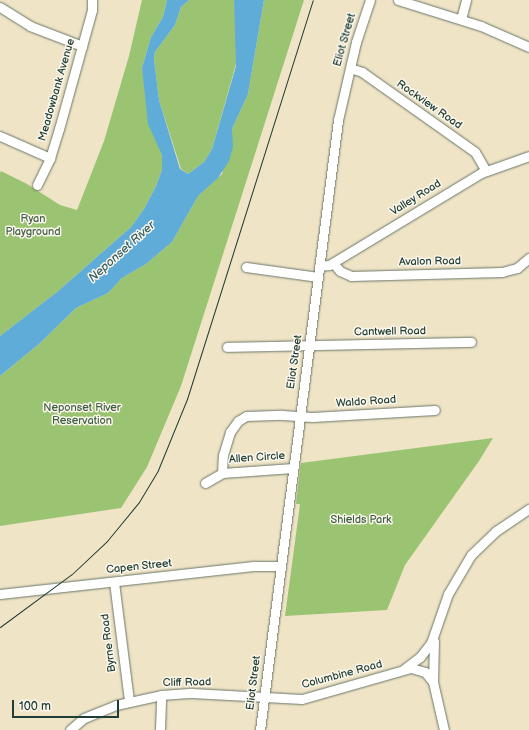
<!DOCTYPE html>
<html>
<head>
<meta charset="utf-8">
<style>
  body { margin:0 }
  #map { position:relative; width:529px; height:730px; overflow:hidden; background:#f0e4c7; font-family:"Balsamiq Sans",sans-serif }
  div>[style] { position:absolute }
  [style*='--x'] { left:calc(var(--x)*1px); top:calc(var(--y)*1px); width:calc(var(--w)*1px); rotate:calc(var(--a)*1deg) }
  .green>* { inset:0; background:#9ac471 }
  .water>* { inset:0; background:#60acd9 }
  .roads { filter:drop-shadow(0 0 1px #687767) drop-shadow(0 0 1px #687767) }
  .minor>* { height:9px; margin:-4.5px; padding:0 4.5px; transform-origin:4.5px; border-radius:4.5px; background:#fff }
  .tram>* { height:1px; margin:-0.5px; padding:0 0.5px; transform-origin:0.5px; border-radius:0.5px; background:#1f3d34 }
  span { translate:-50% -50%; white-space:nowrap; text-align:center; line-height:1.15; -webkit-text-stroke:3px #fbf7ec; paint-order:stroke }
  .street-label { font-size:11px; color:#1f3d34 }
  .park-label { font-size:11px; color:#3e5f43 }
  .water-label { font-size:12px; color:#325e66; font-style:italic }
  .scale { position:absolute; left:12px; top:700px; width:107px; height:18px; box-sizing:border-box; border:2px solid #1f3d34; border-top:0; padding-left:5px; font-size:12px; line-height:14px; white-space:nowrap; color:#1f3d34; -webkit-text-stroke:3px #fbf7ec; paint-order:stroke }
</style>
</head>
<body>
<div id="map">
  <div class="green">
    <i style="clip-path:polygon(142px 0,167px 0,163px 17px,151px 37px,142px 68px,162px 155px,162px 170px,156px 186px,144px 209px,131px 227px,57px 292px,0 336px,0 173px,1px 171px,27px 184px,60px 205px,77px 210px,104px 141px,129px 56px)"></i>
    <i style="clip-path:polygon(189px 0,234px 0,238px 57px,212px 149px,204px 162px,188px 174px,181px 169px,159px 100px,154px 59px,155px 52px,175px 25px,181px 7px)"></i>
    <i style="clip-path:polygon(264px 0,304px 0,181px 386px,147px 467px,121px 508px,0 526px,0 376px,39px 344px,76px 308px,108px 293px,122px 278px,146px 264px,172px 242px,198px 196px,222px 174px,232px 129px,248px 94px)"></i>
    <i style="clip-path:polygon(493px 438px,479px 461px,405px 565px,387px 610px,285px 616px,300px 504px,296px 504px,301px 463px)"></i>
  </div>
  <div class="water">
    <i style="clip-path:polygon(167px 0,189px 0,181px 7px,175px 25px,155px 52px,154px 59px,159px 100px,180px 169px,188px 174px,204px 162px,212px 149px,236px 66px,234px 0,264px 0,248px 94px,232px 129px,233px 147px,229px 161px,218px 178px,198px 196px,172px 242px,146px 264px,122px 278px,108px 293px,76px 308px,39px 344px,0 376px,0 336px,57px 292px,131px 227px,144px 209px,156px 186px,162px 170px,162px 155px,148px 124px,142px 68px,151px 37px,163px 17px)"></i>
  </div>
  <div class="roads">
    <div class="minor">
      <i style="--x:398;--y:0;--w:87;--a:17.4"></i>
      <i style="--x:481;--y:26;--w:52;--a:23.6"></i>
      <i style="--x:0;--y:7;--w:36;--a:32"></i>
      <i style="--x:30;--y:26;--w:56;--a:21"></i>
      <i style="--x:461;--y:19;--w:20;--a:-75"></i>
      <i style="--x:350;--y:68;--w:13;--a:18"></i>
      <i style="--x:362;--y:72;--w:138;--a:35.3"></i>
      <i style="--x:475;--y:152;--w:22;--a:60"></i>
      <i style="--x:0;--y:136;--w:55;--a:23.7"></i>
      <i style="--x:37;--y:185;--w:30;--a:-64"></i>
      <i style="--x:50;--y:158;--w:30;--a:-73"></i>
      <i style="--x:59;--y:129;--w:123;--a:-74.5"></i>
      <i style="--x:92;--y:10;--w:10;--a:-90"></i>
      <i style="--x:333;--y:263;--w:11;--a:49"></i>
      <i style="--x:340;--y:271;--w:12;--a:24"></i>
      <i style="--x:351;--y:276;--w:151;--a:-1.5"></i>
      <i style="--x:502;--y:272;--w:16;--a:-15"></i>
      <i style="--x:517;--y:268;--w:16;--a:-40"></i>
      <i style="--x:319;--y:266;--w:10;--a:-6"></i>
      <i style="--x:329;--y:265;--w:178;--a:-31.2"></i>
      <i style="--x:481;--y:173;--w:51;--a:-19.5"></i>
      <i style="--x:246;--y:267;--w:73;--a:7.9"></i>
      <i style="--x:227;--y:347;--w:244;--a:-1.2"></i>
      <i style="--x:222;--y:473;--w:18;--a:-87"></i>
      <i style="--x:223;--y:455;--w:24;--a:-73"></i>
      <i style="--x:230;--y:432;--w:14;--a:-54"></i>
      <i style="--x:238;--y:421;--w:9;--a:-32"></i>
      <i style="--x:246;--y:416;--w:36;--a:-2"></i>
      <i style="--x:282;--y:415;--w:30;--a:4"></i>
      <i style="--x:312;--y:417;--w:123;--a:-3.3"></i>
      <i style="--x:205;--y:483;--w:20;--a:-30"></i>
      <i style="--x:222;--y:473;--w:71;--a:-4"></i>
      <i style="--x:114;--y:582;--w:120;--a:82.8"></i>
      <i style="--x:0;--y:594;--w:257;--a:-6.3"></i>
      <i style="--x:255;--y:566;--w:26;--a:0"></i>
      <i style="--x:434;--y:641;--w:41;--a:91.4"></i>
      <i style="--x:433;--y:682;--w:49;--a:77.1"></i>
      <i style="--x:404;--y:669;--w:20;--a:-37"></i>
      <i style="--x:420;--y:657;--w:18;--a:-52"></i>
      <i style="--x:431;--y:643;--w:52;--a:-70.9"></i>
      <i style="--x:448;--y:594;--w:45;--a:-59.5"></i>
      <i style="--x:471;--y:555;--w:35;--a:-44"></i>
      <i style="--x:496;--y:531;--w:40;--a:-34"></i>
      <i style="--x:70;--y:730;--w:18;--a:-41"></i>
      <i style="--x:84;--y:718;--w:35;--a:-22"></i>
      <i style="--x:116;--y:705;--w:46;--a:-12.5"></i>
      <i style="--x:161;--y:695;--w:31;--a:-4"></i>
      <i style="--x:192;--y:693;--w:110;--a:3.1"></i>
      <i style="--x:302;--y:699;--w:113;--a:-15.9"></i>
      <i style="--x:411;--y:668;--w:15;--a:16"></i>
      <i style="--x:425;--y:672;--w:13;--a:51"></i>
      <i style="--x:160;--y:730;--w:35;--a:-88"></i>
      <i style="--x:260;--y:730;--w:615;--a:-82.71"></i>
      <i style="--x:338;--y:120;--w:80;--a:-77"></i>
      <i style="--x:356;--y:42;--w:44;--a:-71.6"></i>
    </div>
  </div>
  <div class="tram">
    <i style="--x:0;--y:627;--w:89;--a:-36.4"></i>
    <i style="--x:72;--y:574;--w:48;--a:-43.3"></i>
    <i style="--x:107;--y:541;--w:50;--a:-50.6"></i>
    <i style="--x:139;--y:502;--w:37;--a:-59"></i>
    <i style="--x:158;--y:470;--w:77;--a:-67.8"></i>
    <i style="--x:187;--y:399;--w:418;--a:-72.5"></i>
  </div>
  <div class="street-label">
    <span style="left:345px;top:40px;rotate:-74deg">Eliot Street</span>
    <span style="left:57px;top:90px;rotate:-74deg">Meadowbank Avenue</span>
    <span style="left:429px;top:105px;rotate:35deg">Rockview Road</span>
    <span style="left:416px;top:198px;rotate:-32deg">Valley Road</span>
    <span style="left:430px;top:262px;rotate:-1deg">Avalon Road</span>
    <span style="left:390px;top:332px;rotate:-1deg">Cantwell Road</span>
    <span style="left:295px;top:362px;rotate:-82deg">Eliot Street</span>
    <span style="left:366px;top:402px;rotate:-4deg">Waldo Road</span>
    <span style="left:257px;top:458px;rotate:-4deg">Allen Circle</span>
    <span style="left:139px;top:567px;rotate:-6deg">Capen Street</span>
    <span style="left:109px;top:643px;rotate:-97deg">Byrne Road</span>
    <span style="left:342px;top:675px;rotate:-15deg">Columbine Road</span>
    <span style="left:187px;top:683px;rotate:-1deg">Cliff Road</span>
    <span style="left:254px;top:683px;rotate:-83deg">Eliot Street</span>
  </div>
  <div class="park-label">
    <span style="left:33px;top:226px">Ryan<br>Playground</span>
    <span style="left:82px;top:415px">Neponset River<br>Reservation</span>
    <span style="left:361px;top:520px">Shields Park</span>
  </div>
  <div class="water-label">
    <span style="left:122px;top:252px;rotate:-42deg">Neponset River</span>
  </div>
  <div class="scale">100 m</div>
</div>
</body>
</html>
